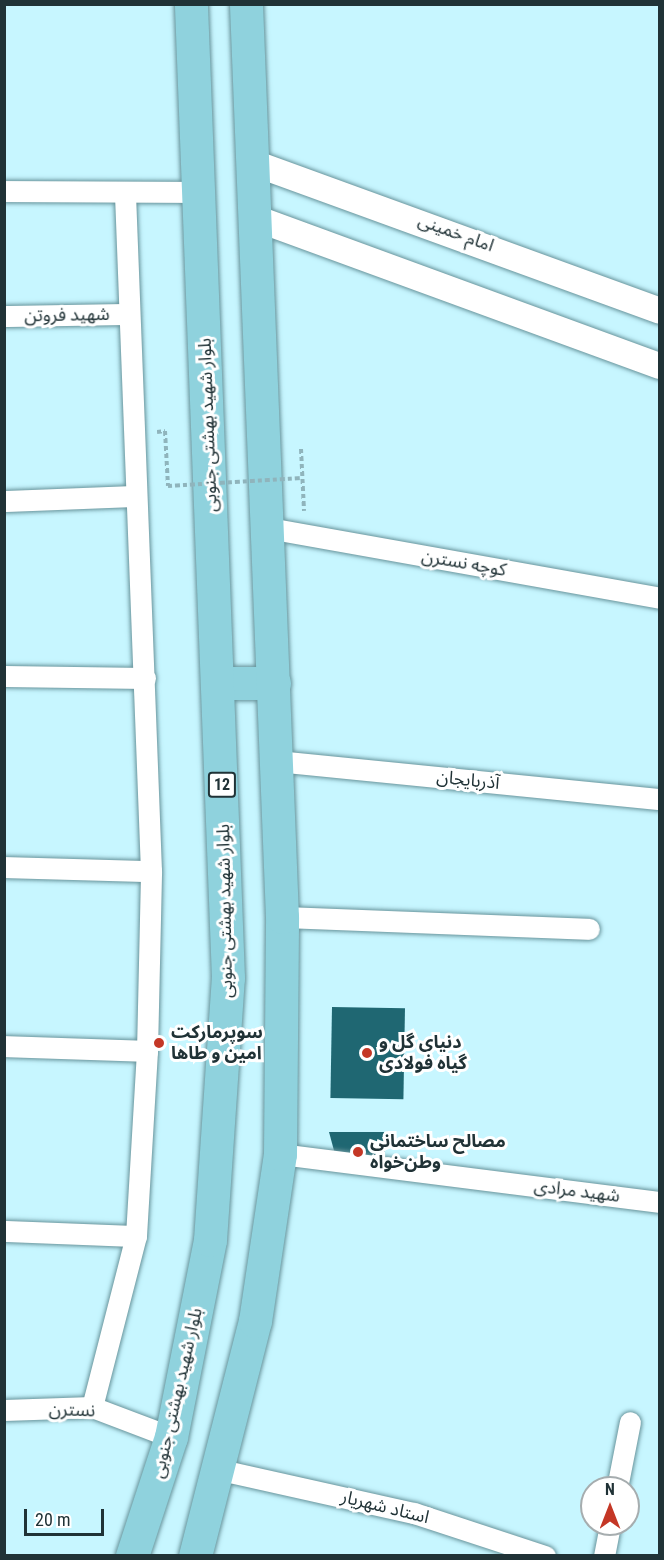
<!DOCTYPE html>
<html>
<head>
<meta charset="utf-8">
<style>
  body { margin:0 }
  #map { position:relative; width:664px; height:1560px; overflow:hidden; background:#c7f6ff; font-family:"Roboto Condensed","Noto Sans Arabic",sans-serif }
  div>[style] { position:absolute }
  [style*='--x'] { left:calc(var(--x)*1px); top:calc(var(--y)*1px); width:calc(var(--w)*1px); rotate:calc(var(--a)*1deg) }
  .building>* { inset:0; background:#1f6772; transform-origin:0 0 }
  .path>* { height:4px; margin-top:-2px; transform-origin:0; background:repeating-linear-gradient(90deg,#8fb4bc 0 4.5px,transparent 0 7.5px) }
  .roads { filter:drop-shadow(0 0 2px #68949c) drop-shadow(0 0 2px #68949c) }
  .minor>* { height:21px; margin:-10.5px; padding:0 10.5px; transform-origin:10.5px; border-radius:10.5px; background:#fff }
  .tertiary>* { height:26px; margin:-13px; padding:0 13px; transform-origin:13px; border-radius:13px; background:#fff }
  .primary>* { height:33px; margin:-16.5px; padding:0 16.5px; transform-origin:16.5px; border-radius:16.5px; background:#8fd2dd }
  .path-bridge>* { height:4px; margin-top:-2px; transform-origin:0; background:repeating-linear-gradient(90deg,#8fb4bc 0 4.5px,transparent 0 7.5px) }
  .dots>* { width:16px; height:16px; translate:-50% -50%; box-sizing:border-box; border:3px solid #fff; border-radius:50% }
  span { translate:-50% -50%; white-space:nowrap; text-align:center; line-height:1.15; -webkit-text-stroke:6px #fff; paint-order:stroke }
  .shield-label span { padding:2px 4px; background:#fff; border:2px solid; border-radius:4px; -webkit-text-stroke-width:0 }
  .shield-label { font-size:16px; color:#203236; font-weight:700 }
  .street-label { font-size:18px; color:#203236 }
  .poi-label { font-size:18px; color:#203236; font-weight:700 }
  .left { translate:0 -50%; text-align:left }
  .frame { position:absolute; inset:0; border:6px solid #203236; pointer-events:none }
  .north { position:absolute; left:580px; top:1476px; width:60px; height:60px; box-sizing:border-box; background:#fff; border:2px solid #a6adaf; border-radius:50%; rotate:0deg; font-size:16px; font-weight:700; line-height:24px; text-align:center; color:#203236 }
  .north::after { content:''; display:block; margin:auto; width:21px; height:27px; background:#c43726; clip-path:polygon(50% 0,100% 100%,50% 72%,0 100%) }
  .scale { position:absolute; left:24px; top:1509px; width:80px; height:27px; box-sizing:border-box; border:3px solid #203236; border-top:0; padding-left:8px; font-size:18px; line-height:21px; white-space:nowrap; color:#203236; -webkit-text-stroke:4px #fff; paint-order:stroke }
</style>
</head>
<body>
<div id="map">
  <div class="building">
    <i style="left:332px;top:1007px;width:73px;height:91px;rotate:1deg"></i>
    <i style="clip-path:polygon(329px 1132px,384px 1132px,385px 1161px,336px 1158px)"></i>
  </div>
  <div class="path">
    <i style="--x:157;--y:432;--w:8;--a:-7"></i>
    <i style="--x:165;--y:431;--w:55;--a:86.9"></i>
    <i style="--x:301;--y:449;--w:62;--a:87.2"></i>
  </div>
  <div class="roads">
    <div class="minor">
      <i style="--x:4;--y:191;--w:193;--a:0.3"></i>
      <i style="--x:4;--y:316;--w:125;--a:-0.9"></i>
      <i style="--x:4;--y:501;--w:132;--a:-2.2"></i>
      <i style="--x:268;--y:528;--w:398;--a:10.1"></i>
      <i style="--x:4;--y:676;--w:141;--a:0.8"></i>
      <i style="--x:277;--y:761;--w:385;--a:5.7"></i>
      <i style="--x:4;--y:867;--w:147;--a:1.6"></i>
      <i style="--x:282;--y:917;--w:307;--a:2.2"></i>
      <i style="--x:4;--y:1046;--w:143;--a:2"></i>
      <i style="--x:280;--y:1154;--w:383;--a:7.2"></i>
      <i style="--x:4;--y:1231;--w:132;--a:2.2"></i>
      <i style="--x:92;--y:1407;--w:177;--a:-75.6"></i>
      <i style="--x:136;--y:1236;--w:185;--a:-86.6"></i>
      <i style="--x:147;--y:1051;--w:180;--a:-88.7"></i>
      <i style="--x:151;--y:871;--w:676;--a:-92.2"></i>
      <i style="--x:4;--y:1410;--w:88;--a:-2"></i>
      <i style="--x:92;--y:1407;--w:85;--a:20.8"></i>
      <i style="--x:221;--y:1470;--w:198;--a:12.6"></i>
      <i style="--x:414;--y:1513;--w:138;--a:18.2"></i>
      <i style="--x:617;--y:1488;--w:67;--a:-78.9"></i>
      <i style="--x:604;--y:1556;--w:33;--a:-79"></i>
    </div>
    <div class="tertiary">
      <i style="--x:251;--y:162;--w:435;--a:20"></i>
      <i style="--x:255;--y:218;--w:431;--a:20.1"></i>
    </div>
    <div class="primary">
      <i style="--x:218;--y:683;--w:56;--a:0"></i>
      <i style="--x:132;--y:1556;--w:125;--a:-71.9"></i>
      <i style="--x:171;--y:1437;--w:201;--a:-78.8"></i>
      <i style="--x:210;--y:1240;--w:263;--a:-86.1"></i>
      <i style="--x:228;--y:978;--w:975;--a:-92.18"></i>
      <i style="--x:195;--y:1556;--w:243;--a:-75.7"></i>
      <i style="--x:255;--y:1321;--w:169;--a:-81.5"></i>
      <i style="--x:280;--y:1154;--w:237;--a:-89.5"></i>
      <i style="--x:282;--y:917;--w:914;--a:-92.26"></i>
    </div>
  </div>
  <div class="path-bridge">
    <i style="--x:168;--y:486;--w:134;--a:-3.4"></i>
  </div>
  <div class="dots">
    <i style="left:159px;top:1043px;background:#c43726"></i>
    <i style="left:367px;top:1053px;background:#c43726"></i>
    <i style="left:358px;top:1152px;background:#c43726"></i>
  </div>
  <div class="shield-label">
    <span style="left:222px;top:785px">12</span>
  </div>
  <div class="street-label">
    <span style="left:456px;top:233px;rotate:20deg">امام خمینی</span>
    <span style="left:67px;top:315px;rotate:-1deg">شهید فروتن</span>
    <span style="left:208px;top:425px;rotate:-92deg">بلوار شهید بهشتی جنوبی</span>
    <span style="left:464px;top:563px;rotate:10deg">کوچه نسترن</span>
    <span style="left:468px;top:780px;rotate:6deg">آذربایجان</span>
    <span style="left:225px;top:911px;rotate:-91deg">بلوار شهید بهشتی جنوبی</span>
    <span style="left:577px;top:1191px;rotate:7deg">شهید مرادی</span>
    <span style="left:177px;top:1393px;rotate:-77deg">بلوار شهید بهشتی جنوبی</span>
    <span style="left:72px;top:1410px;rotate:2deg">نسترن</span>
    <span style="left:385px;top:1507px;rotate:14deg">استاد شهریار</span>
  </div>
  <div class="poi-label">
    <span class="left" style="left:171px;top:1043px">سوپرمارکت<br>امین و طاها</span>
    <span class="left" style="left:379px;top:1053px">دنیای گل و<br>گیاه فولادی</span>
    <span class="left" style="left:370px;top:1152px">مصالح ساختمانی<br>وطن‌خواه</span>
  </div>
  <div class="frame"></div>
  <div class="north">N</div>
  <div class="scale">20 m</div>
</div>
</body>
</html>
